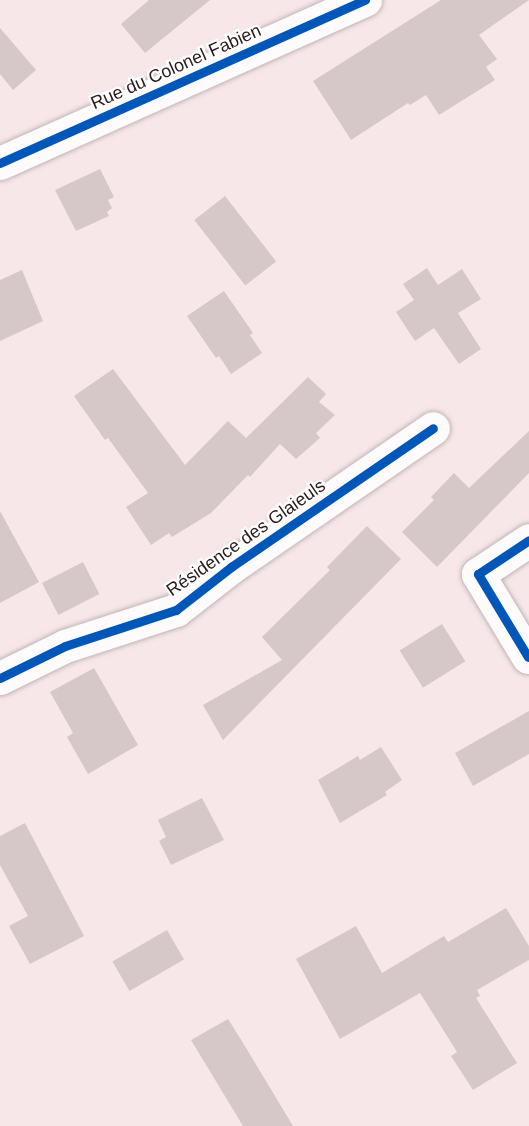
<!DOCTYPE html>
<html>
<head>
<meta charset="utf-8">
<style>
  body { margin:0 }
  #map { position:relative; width:529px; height:1126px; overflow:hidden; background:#f7e7e8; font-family:Arial,sans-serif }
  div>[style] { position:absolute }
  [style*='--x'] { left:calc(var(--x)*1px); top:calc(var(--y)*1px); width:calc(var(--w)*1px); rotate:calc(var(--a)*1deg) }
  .building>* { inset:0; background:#d6c8c9; transform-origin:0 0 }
  .roads { filter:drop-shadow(0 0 2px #c2b5b6) drop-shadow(0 0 2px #c2b5b6) }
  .minor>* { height:33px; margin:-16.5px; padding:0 16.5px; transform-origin:16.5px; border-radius:16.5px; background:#fefbfc }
  .cycleway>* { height:9px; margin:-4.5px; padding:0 4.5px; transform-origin:4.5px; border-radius:4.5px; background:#0057b8 }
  span { translate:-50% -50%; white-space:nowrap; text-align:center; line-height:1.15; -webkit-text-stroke:4.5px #fff; paint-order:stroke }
  .street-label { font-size:18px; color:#281b1c }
</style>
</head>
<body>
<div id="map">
  <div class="building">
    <i style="clip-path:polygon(149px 0,210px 0,145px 53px,121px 24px)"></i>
    <i style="clip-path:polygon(441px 0,529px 0,479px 35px,497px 59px,486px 67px,495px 80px,439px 115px,426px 95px,410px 105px,408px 103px,351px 140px,313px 81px)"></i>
    <i style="clip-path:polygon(0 28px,36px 70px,13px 90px,0 74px)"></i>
    <i style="clip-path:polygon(100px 169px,114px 197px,108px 200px,112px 208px,107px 212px,109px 216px,76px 231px,55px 190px)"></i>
    <i style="left:225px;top:196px;width:83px;height:39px;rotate:52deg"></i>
    <i style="clip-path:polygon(427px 268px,438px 285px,462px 269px,481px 299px,458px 313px,481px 349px,459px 364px,434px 328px,415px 341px,396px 312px,414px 300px,403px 284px)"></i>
    <i style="clip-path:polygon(22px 270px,43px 321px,0 341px,0 280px)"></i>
    <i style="clip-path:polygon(224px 291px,253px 333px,250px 335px,262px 353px,231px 374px,219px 356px,216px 358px,187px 316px)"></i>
    <i style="clip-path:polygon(113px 369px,185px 465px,228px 421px,246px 438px,308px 377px,326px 394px,319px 402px,335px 415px,316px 433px,320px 438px,296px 459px,280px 444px,250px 477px,248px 475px,211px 513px,172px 537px,169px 533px,151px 545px,126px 507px,148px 493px,108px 438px,105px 440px,74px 396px)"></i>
    <i style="clip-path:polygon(529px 431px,529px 473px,437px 567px,402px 532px,434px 500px,431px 497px,454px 473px,469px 488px)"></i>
    <i style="clip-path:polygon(0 511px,39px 582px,0 603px)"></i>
    <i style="clip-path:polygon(367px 526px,401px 559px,223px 740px,203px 705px,282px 660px,262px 637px,330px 570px,327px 567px)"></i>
    <i style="left:83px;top:562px;width:36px;height:46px;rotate:63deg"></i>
    <i style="left:442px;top:624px;width:44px;height:50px;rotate:58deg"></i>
    <i style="clip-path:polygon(94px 668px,138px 745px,88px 774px,67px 737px,73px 733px,50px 692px)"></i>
    <i style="clip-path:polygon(529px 711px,529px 754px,473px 786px,455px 753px)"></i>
    <i style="clip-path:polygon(381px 747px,402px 780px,385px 792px,387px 795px,340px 823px,318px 780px,358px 756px,360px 760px)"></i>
    <i style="clip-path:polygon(202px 798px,224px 840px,171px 865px,159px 841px,166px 837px,158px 820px)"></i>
    <i style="clip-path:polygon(25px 823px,84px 936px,30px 964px,9px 926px,28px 916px,0 865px,0 836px)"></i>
    <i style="clip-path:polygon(506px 908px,529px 946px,529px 960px,477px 990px,480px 996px,476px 998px,517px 1063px,473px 1090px,451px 1056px,457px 1052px,420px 993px,340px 1039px,296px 959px,356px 926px,382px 973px,444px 936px,448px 942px)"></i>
    <i style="left:167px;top:930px;width:34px;height:63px;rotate:60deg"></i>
    <i style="clip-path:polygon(228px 1019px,240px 1038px,293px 1126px,243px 1126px,191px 1040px)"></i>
  </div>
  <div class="roads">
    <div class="minor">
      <i style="--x:0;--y:163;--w:400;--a:-24.1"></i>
      <i style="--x:528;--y:657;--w:97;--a:-121.1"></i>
      <i style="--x:478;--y:574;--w:61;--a:-33.7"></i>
      <i style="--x:0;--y:678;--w:72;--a:-26.2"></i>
      <i style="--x:65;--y:646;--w:117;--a:-18"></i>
      <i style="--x:176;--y:610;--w:70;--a:-38"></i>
      <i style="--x:231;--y:567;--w:245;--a:-34.5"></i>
    </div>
  </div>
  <div class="cycleway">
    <i style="--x:0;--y:163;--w:400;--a:-24.1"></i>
    <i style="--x:528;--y:657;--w:97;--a:-121.1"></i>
    <i style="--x:478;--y:574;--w:61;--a:-33.7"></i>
    <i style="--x:0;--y:678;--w:72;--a:-26.2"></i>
    <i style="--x:65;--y:646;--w:117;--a:-18"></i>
    <i style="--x:176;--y:610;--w:70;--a:-38"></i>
    <i style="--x:231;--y:567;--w:245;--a:-34.5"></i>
  </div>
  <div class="street-label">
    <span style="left:176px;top:67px;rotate:-24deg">Rue du Colonel Fabien</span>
    <span style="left:246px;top:538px;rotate:-35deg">Résidence des Glaieuls</span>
  </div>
</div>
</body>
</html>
